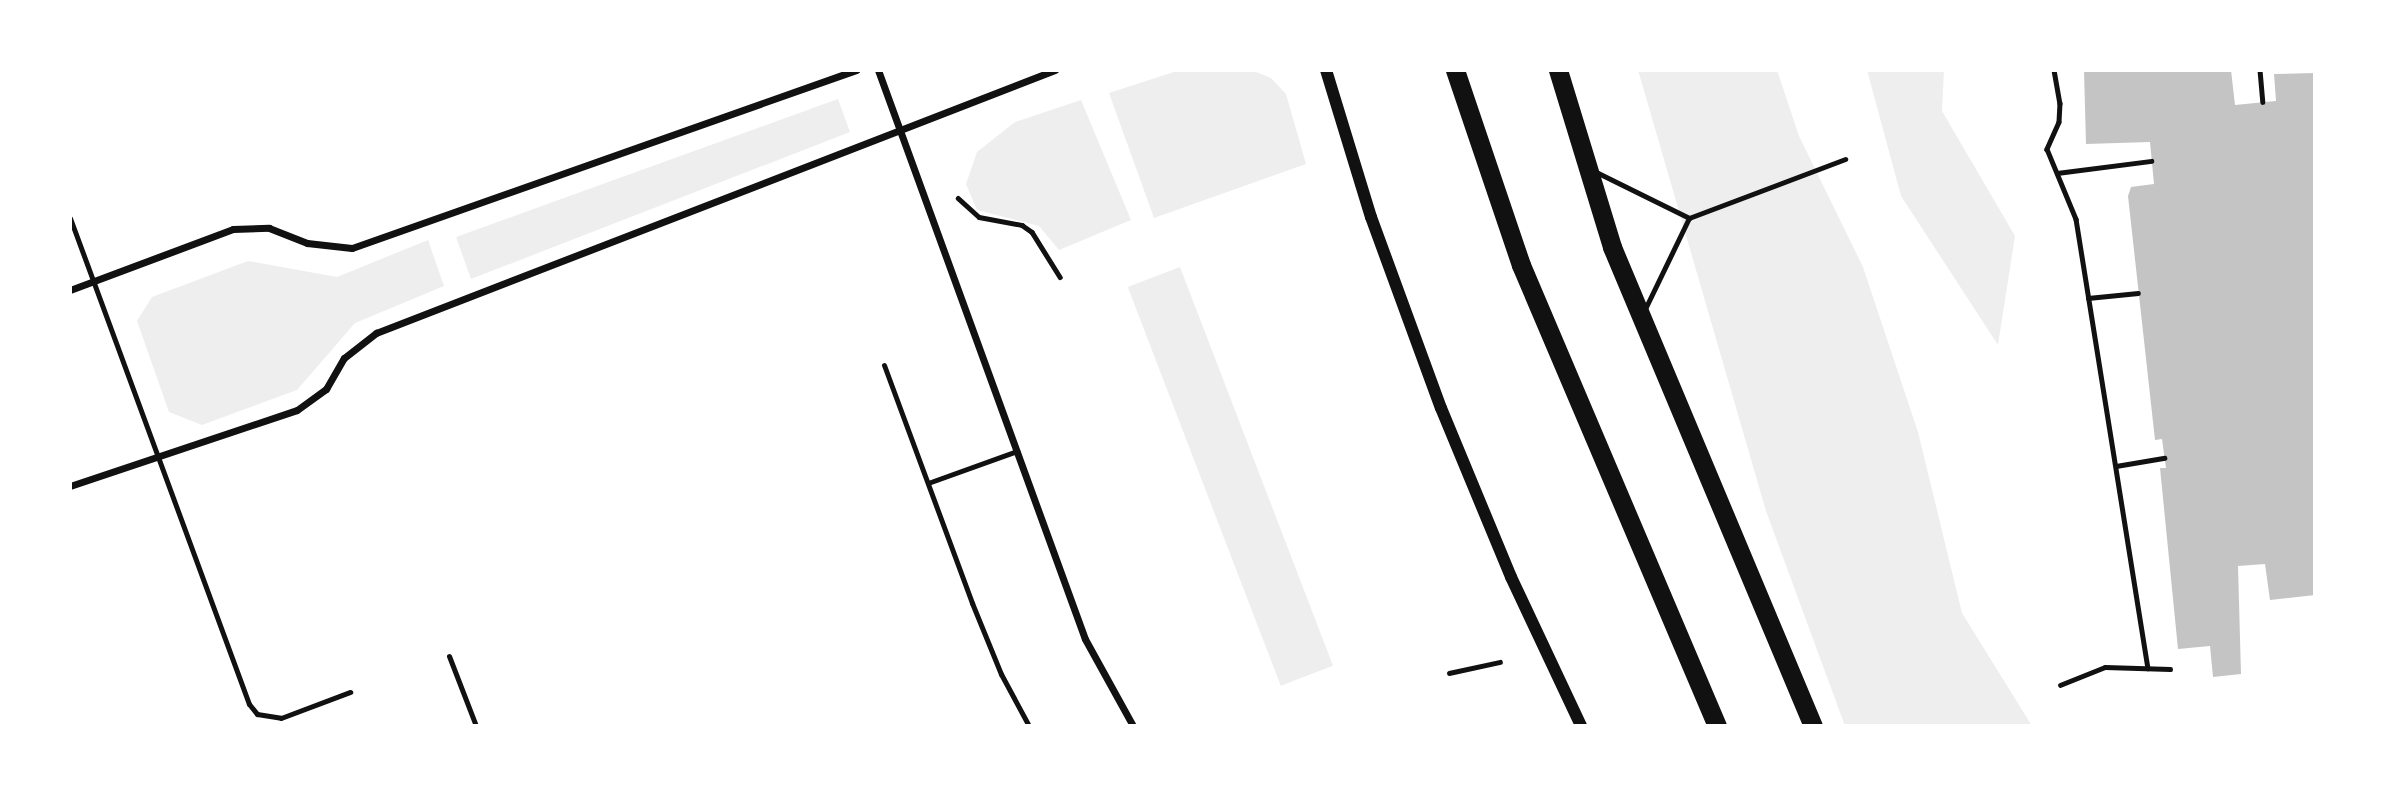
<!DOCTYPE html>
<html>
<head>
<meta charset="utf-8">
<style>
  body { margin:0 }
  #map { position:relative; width:2385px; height:796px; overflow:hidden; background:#fff; font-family:"Roboto Condensed",sans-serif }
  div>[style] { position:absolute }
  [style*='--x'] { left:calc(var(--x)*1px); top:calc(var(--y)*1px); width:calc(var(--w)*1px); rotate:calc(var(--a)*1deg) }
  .green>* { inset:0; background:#eee; transform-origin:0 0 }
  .building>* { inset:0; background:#c4c4c4 }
  .path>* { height:4.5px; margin:-2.25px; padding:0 2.25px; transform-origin:2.25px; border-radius:2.25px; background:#111 }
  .service>* { height:5px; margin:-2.5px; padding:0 2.5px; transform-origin:2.5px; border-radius:2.5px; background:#111 }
  .minor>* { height:7px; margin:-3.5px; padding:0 3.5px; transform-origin:3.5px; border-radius:3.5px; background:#111 }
  .tertiary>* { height:12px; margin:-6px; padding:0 6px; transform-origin:6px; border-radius:6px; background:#111 }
  .trunk>* { height:19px; margin:-9.5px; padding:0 9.5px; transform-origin:9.5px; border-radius:9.5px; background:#111 }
  span { translate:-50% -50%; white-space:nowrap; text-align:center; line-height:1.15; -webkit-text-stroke:7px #fff; paint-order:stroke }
  .frame { position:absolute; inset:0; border:72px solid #fff; pointer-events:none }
</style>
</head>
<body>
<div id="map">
  <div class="green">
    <i style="clip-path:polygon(1180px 70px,1251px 70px,1271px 78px,1286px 94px,1306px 164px,1154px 218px,1109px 93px)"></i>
    <i style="clip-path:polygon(1638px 70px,1777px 70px,1799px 136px,1863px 267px,1918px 432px,1962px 613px,2032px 726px,1845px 726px,1766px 511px)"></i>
    <i style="clip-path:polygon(1867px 70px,1944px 70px,1942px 111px,2015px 236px,1998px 345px,1901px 196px)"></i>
    <i style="clip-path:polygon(838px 99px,850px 132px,471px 279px,456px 237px)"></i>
    <i style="clip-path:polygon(1081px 100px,1131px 220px,1059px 250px,1039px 226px,977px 210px,966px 184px,977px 152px,1015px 122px)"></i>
    <i style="clip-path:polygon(428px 240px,444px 286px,355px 323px,297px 390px,202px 425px,169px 412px,137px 321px,152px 297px,248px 261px,337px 277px)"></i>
    <i style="left:1180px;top:267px;width:427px;height:56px;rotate:69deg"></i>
  </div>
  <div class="building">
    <i style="clip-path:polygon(2084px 70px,2231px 70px,2235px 105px,2276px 101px,2274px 74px,2315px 73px,2315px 595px,2270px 600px,2265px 564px,2238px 566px,2241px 674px,2213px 677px,2210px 646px,2178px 649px,2160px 468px,2166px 468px,2162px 439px,2155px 440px,2128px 196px,2131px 187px,2154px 184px,2150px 142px,2086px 144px)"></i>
  </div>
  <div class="path">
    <i style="--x:2054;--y:70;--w:34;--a:80"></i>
    <i style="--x:2060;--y:103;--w:19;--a:93"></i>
    <i style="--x:2059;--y:122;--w:30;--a:114"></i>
    <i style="--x:2047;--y:149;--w:76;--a:67.5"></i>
    <i style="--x:2076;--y:219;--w:455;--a:80.9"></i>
    <i style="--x:2260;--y:70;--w:32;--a:85"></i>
    <i style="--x:2057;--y:173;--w:95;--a:-7.3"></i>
    <i style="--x:958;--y:198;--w:28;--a:42"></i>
    <i style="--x:979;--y:217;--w:44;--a:10.5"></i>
    <i style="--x:1022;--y:225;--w:12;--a:35"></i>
    <i style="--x:1032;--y:232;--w:53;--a:58.1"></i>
    <i style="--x:2088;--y:298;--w:50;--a:-5.7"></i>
    <i style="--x:2116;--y:466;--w:49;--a:-9.5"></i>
    <i style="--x:1449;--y:673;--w:52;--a:-12.2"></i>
    <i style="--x:2060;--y:685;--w:48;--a:-21.8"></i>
    <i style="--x:2105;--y:667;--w:65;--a:1.8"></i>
  </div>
  <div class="service">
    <i style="--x:1596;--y:172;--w:104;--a:26.3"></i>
    <i style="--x:1689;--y:218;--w:167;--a:-20.7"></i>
    <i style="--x:70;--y:218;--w:518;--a:69.78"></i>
    <i style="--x:249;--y:704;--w:13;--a:51"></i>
    <i style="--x:257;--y:714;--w:24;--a:9"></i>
    <i style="--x:281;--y:718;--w:74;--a:-20.6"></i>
    <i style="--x:1644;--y:311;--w:103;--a:-64.2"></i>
    <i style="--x:884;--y:365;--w:254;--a:69.7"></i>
    <i style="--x:972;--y:603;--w:77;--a:67.8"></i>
    <i style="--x:1001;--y:674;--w:59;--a:61.7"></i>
    <i style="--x:928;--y:483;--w:95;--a:-19.8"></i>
    <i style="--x:449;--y:656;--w:75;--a:68.9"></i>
  </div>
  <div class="minor">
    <i style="--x:878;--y:70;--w:605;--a:70.01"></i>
    <i style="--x:1085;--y:639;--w:99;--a:61.1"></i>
    <i style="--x:70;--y:290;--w:174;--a:-20.5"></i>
    <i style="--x:233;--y:229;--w:36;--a:-2"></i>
    <i style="--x:269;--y:228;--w:41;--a:21.5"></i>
    <i style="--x:307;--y:243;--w:45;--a:6.3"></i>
    <i style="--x:352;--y:248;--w:535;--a:-19.45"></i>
    <i style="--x:70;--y:486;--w:239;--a:-18.5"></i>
    <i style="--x:297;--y:410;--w:36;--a:-36"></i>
    <i style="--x:326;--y:389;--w:36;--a:-60"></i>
    <i style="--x:344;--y:358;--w:41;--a:-38"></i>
    <i style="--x:376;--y:333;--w:728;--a:-21.17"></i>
  </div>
  <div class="tertiary">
    <i style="--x:1326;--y:70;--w:154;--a:73"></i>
    <i style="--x:1371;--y:217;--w:203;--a:69.9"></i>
    <i style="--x:1441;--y:408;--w:183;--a:67.5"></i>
    <i style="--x:1511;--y:577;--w:165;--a:64.8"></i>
  </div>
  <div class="trunk">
    <i style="--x:1455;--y:70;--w:206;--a:71.3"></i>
    <i style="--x:1521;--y:265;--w:501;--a:66.97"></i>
    <i style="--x:1558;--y:70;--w:185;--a:73"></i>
    <i style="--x:1612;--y:247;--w:519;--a:67.24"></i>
  </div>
  <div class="frame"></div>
</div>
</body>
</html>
